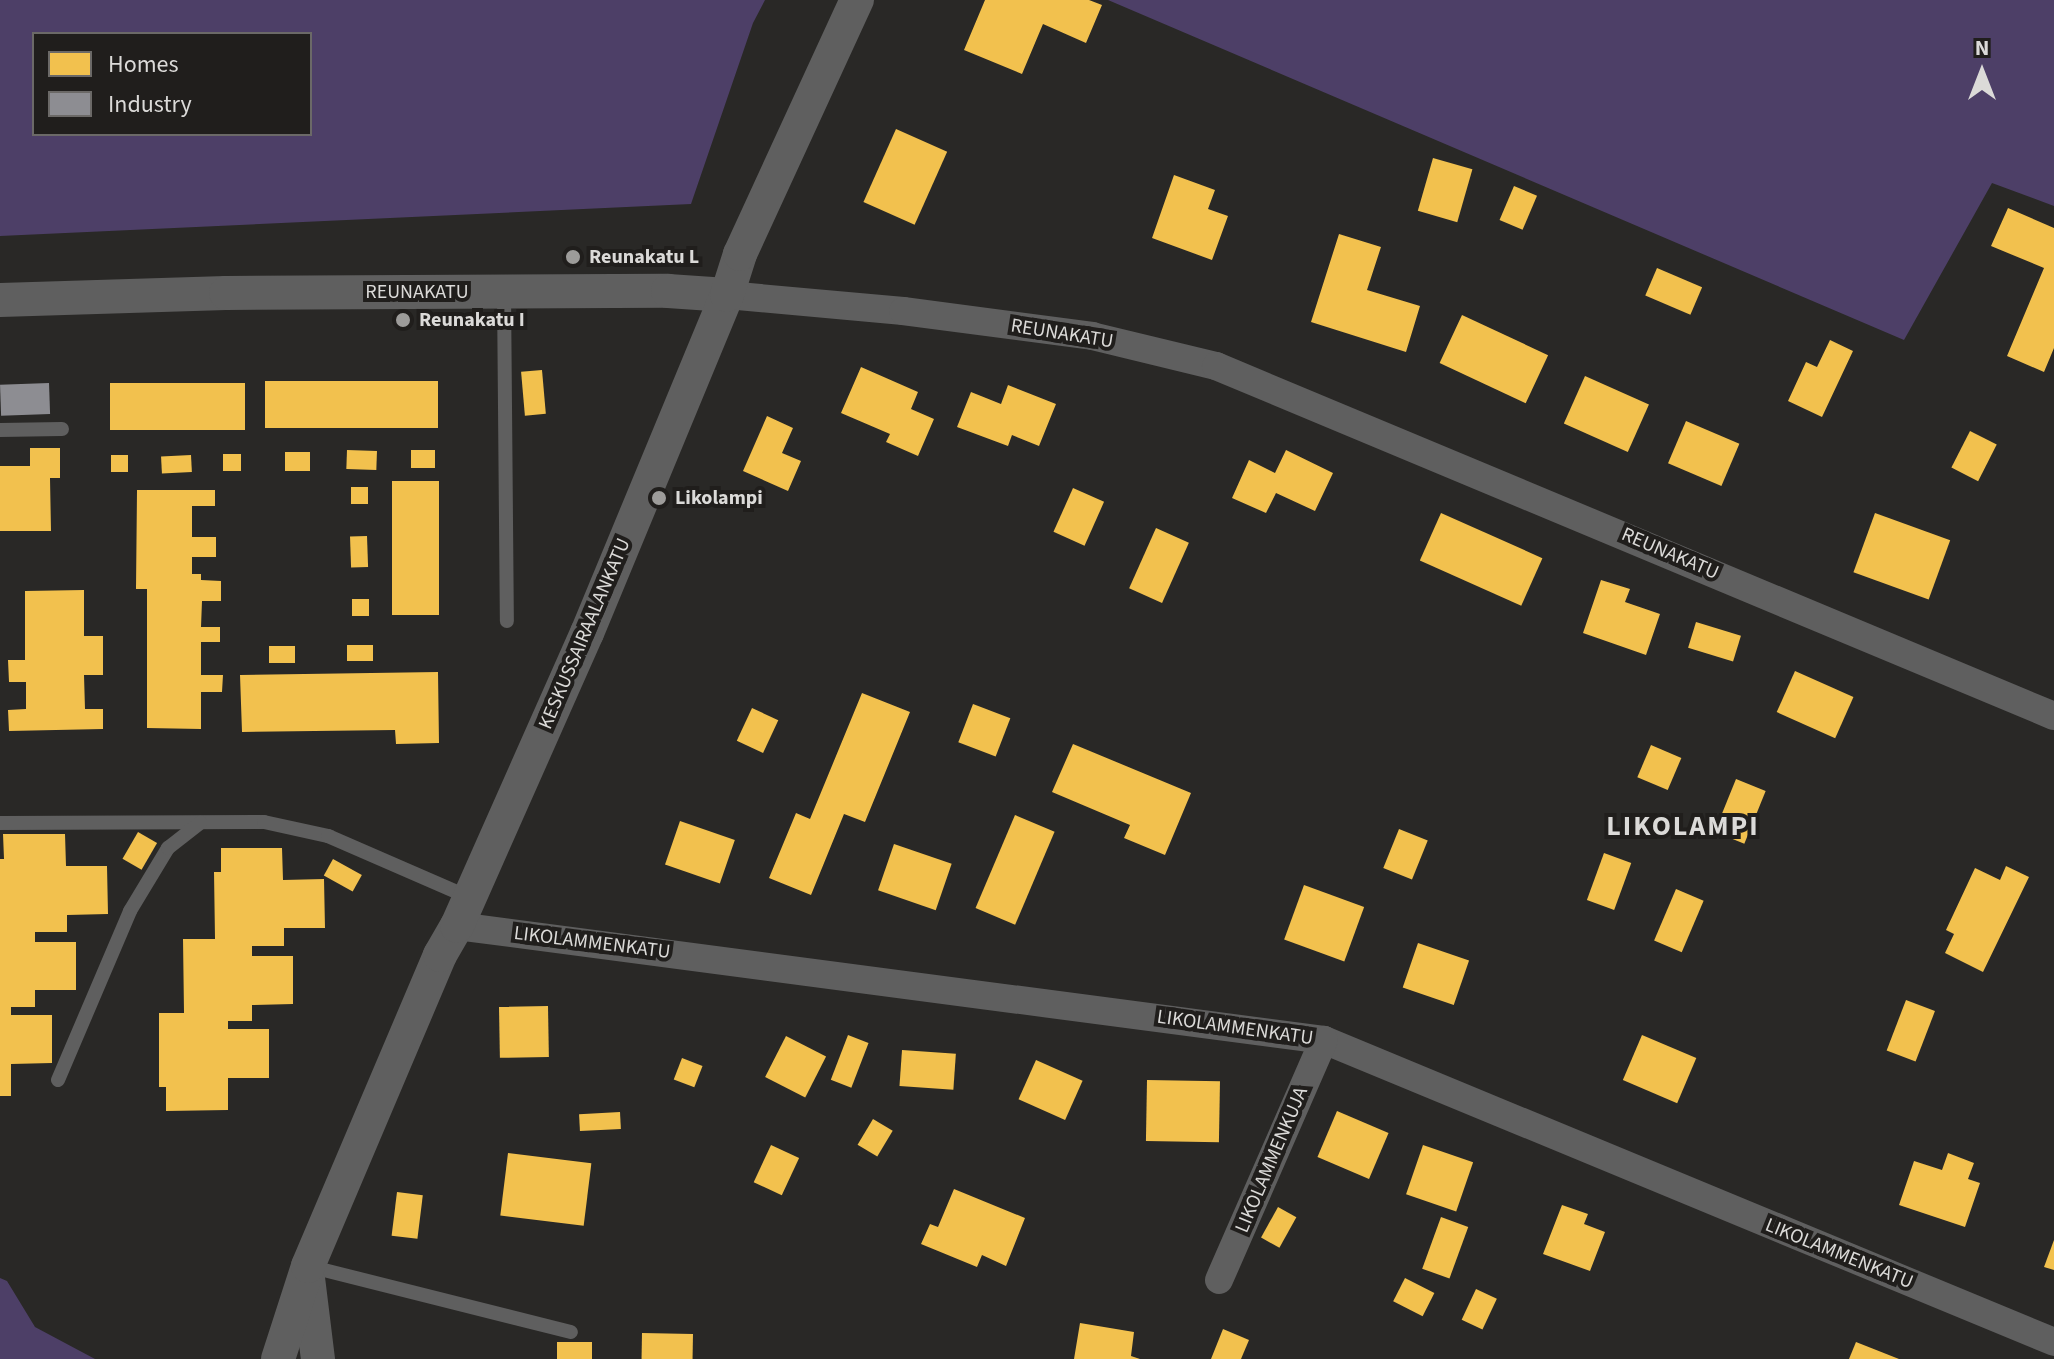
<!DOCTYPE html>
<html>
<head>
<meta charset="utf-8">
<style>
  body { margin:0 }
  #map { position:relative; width:2054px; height:1359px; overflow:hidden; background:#292826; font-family:"Source Sans 3",sans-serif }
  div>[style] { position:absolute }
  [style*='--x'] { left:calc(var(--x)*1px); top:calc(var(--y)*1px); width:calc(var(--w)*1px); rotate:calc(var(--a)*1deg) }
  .green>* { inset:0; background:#4d3f67 }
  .homes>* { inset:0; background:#f2c14e; transform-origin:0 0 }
  .industry>* { inset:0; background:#8d8d92; transform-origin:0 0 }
  .service>* { height:14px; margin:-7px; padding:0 7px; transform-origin:7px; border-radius:7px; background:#5f5f5f }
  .minor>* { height:28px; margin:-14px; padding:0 14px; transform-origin:14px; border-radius:14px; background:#5f5f5f }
  .tertiary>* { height:34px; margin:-17px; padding:0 17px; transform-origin:17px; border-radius:17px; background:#5f5f5f }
  .dots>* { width:22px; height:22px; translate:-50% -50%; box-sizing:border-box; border:4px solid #201e1c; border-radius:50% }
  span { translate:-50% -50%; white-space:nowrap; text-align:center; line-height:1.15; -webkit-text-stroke:8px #201e1c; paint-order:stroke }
  .poi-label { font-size:20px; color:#dbdad8; font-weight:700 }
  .left { translate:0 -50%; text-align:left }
  .street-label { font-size:20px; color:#dbdad8 }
  .district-label { font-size:28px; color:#dbdad8; font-weight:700; letter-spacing:2px }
  .legend { position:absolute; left:32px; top:32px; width:280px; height:104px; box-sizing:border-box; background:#201e1c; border:2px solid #6b6967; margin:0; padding:10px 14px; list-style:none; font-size:24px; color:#dbdad8 }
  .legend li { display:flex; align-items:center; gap:16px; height:40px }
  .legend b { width:40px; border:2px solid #6b6967 }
  .north { position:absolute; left:1942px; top:32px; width:80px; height:80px; -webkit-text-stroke:6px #201e1c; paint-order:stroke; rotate:0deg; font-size:22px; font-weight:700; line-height:32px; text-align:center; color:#dbdad8 }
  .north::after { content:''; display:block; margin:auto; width:28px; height:36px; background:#dbdad8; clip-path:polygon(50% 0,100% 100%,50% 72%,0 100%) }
</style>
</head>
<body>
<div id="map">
  <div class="green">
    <i style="clip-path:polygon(evenodd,0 0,765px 0,753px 23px,691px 204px,0 236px,0 0,34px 34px,310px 34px,310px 134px,34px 134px,34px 34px)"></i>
    <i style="clip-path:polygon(1108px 0,2054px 0,2054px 206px,1992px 183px,1904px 340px)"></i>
    <i style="clip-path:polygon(0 1278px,7px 1281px,35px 1327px,95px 1359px,0 1359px)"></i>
  </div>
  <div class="homes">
    <i style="clip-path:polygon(985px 0,1089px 0,1102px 5px,1086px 43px,1043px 24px,1022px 74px,964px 50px)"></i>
    <i style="left:896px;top:129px;width:56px;height:80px;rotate:24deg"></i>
    <i style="left:1433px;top:158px;width:41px;height:55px;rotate:16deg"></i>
    <i style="clip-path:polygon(1174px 175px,1215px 190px,1208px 209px,1228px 216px,1212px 260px,1152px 238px)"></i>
    <i style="left:1514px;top:186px;width:25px;height:37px;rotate:23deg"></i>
    <i style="clip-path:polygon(2008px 208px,2054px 228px,2054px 348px,2044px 372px,2007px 356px,2044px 268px,1991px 246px)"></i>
    <i style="clip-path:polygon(1339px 234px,1381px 247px,1367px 290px,1420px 306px,1406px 352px,1311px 322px)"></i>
    <i style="left:1657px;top:268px;width:49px;height:30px;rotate:23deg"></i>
    <i style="left:1462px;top:315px;width:95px;height:53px;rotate:25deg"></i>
    <i style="clip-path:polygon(1830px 340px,1853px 351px,1822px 417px,1788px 401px,1806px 362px,1817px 367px)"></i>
    <i style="clip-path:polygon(861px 367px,918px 392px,911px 409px,934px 419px,918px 456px,886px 442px,890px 434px,841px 413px)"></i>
    <i style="left:542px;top:370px;width:44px;height:21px;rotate:85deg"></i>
    <i style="left:1585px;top:376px;width:70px;height:52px;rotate:24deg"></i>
    <i style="left:438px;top:381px;width:47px;height:173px;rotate:90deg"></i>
    <i style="left:245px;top:383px;width:47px;height:135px;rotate:90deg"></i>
    <i style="clip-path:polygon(1008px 385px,1056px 404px,1039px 446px,1012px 435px,1008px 446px,957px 427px,971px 392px,1001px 404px)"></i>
    <i style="clip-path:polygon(767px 416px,793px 428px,782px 453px,801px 461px,788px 491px,743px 471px)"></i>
    <i style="left:1686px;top:421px;width:58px;height:46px;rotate:23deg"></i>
    <i style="left:1970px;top:431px;width:30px;height:41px;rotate:27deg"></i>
    <i style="clip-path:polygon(30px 448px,60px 448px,60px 478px,50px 478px,51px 531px,0 531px,0 466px,30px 466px)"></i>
    <i style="left:347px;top:450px;width:30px;height:19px;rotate:2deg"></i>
    <i style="left:411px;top:450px;width:24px;height:18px"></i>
    <i style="clip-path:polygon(1286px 450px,1333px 473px,1315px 511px,1276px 493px,1266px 513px,1232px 498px,1249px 460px,1275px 473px)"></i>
    <i style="left:285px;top:452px;width:25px;height:19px"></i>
    <i style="left:223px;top:454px;width:18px;height:17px"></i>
    <i style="left:111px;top:455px;width:17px;height:17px"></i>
    <i style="left:191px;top:455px;width:17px;height:30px;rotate:87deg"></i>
    <i style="left:439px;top:481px;width:134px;height:47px;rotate:90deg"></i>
    <i style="left:351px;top:487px;width:17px;height:17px"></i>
    <i style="left:1073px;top:488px;width:34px;height:48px;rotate:24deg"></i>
    <i style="clip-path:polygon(137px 490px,215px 490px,215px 506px,192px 506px,192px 537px,216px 537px,216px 557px,192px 557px,192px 574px,201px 574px,201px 580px,221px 581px,221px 601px,202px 601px,201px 627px,220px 627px,220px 642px,201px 642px,201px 675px,223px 675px,222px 692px,201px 692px,201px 729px,147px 728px,147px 589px,136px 589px)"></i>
    <i style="left:1441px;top:513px;width:111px;height:52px;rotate:24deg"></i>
    <i style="left:1875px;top:513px;width:80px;height:63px;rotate:20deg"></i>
    <i style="left:1156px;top:528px;width:36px;height:66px;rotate:24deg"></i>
    <i style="left:367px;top:536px;width:31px;height:17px;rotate:88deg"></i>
    <i style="clip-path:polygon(1601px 580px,1630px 589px,1625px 602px,1660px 614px,1646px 655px,1583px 633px)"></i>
    <i style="clip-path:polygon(84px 590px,84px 636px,103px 636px,103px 675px,84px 675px,85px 709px,103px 709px,103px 729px,9px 731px,8px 710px,26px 709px,26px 682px,9px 682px,8px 660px,25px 660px,25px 591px)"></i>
    <i style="left:352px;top:599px;width:17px;height:17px"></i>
    <i style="left:1696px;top:622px;width:47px;height:27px;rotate:17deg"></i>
    <i style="left:347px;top:645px;width:26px;height:16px"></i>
    <i style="left:269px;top:646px;width:26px;height:17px"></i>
    <i style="left:1795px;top:671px;width:64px;height:45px;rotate:24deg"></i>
    <i style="clip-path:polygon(438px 672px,439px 743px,396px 744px,395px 730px,242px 732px,240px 675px)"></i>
    <i style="clip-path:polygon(862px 693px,910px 712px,865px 822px,844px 814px,811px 895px,769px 878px,796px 813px,810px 819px)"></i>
    <i style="left:973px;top:704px;width:40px;height:41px;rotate:21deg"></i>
    <i style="left:752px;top:708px;width:29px;height:36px;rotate:25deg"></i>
    <i style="clip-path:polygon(1073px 744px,1191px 793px,1165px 855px,1124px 838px,1130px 825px,1052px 792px)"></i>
    <i style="left:1651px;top:745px;width:33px;height:35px;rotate:23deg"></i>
    <i style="left:1736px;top:779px;width:32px;height:57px;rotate:22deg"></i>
    <i style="left:1015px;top:815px;width:43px;height:101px;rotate:23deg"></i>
    <i style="left:680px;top:821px;width:58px;height:46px;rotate:19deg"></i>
    <i style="left:1399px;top:829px;width:31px;height:42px;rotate:22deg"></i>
    <i style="left:138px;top:832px;width:22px;height:31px;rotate:30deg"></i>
    <i style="clip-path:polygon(3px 834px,65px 834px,66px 866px,107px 866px,108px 914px,67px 915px,67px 932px,35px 932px,35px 942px,76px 942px,76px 990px,35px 990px,35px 1007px,11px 1007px,11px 1015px,52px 1015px,52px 1063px,11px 1064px,11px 1096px,0 1096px,0 859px,4px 859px)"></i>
    <i style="left:894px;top:844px;width:61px;height:49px;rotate:19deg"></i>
    <i style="clip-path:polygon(221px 848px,282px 848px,283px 880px,324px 879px,325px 928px,284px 928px,284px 946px,252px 946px,252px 956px,293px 956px,293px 1004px,252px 1005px,252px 1021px,228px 1021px,228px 1029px,269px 1029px,269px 1078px,228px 1078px,228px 1110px,166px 1111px,166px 1087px,159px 1087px,159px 1013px,184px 1013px,183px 939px,215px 939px,214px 872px,221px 872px)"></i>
    <i style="left:1604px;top:853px;width:29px;height:50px;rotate:20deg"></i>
    <i style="left:333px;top:859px;width:33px;height:19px;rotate:29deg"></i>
    <i style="clip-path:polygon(2006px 866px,2029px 877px,1983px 972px,1945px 953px,1954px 934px,1946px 930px,1975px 868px,2000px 880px)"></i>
    <i style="left:1304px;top:885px;width:64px;height:58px;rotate:20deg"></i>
    <i style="left:1676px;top:889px;width:30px;height:56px;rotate:23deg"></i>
    <i style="left:1418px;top:943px;width:54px;height:47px;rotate:19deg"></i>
    <i style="left:1906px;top:1000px;width:31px;height:54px;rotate:21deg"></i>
    <i style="left:548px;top:1006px;width:51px;height:49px;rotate:89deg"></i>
    <i style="left:848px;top:1035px;width:22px;height:48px;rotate:21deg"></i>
    <i style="left:1642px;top:1035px;width:59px;height:49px;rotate:23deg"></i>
    <i style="left:786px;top:1036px;width:45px;height:46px;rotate:27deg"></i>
    <i style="left:902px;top:1050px;width:54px;height:36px;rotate:4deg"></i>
    <i style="left:682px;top:1058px;width:22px;height:23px;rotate:21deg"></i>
    <i style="left:1036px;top:1060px;width:51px;height:43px;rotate:24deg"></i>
    <i style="left:1147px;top:1080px;width:73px;height:61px;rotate:1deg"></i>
    <i style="left:1337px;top:1111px;width:56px;height:50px;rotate:23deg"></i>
    <i style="left:620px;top:1112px;width:17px;height:41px;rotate:87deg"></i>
    <i style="left:873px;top:1119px;width:23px;height:30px;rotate:31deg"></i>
    <i style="left:771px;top:1145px;width:31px;height:41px;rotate:25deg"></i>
    <i style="left:1423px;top:1145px;width:53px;height:52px;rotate:19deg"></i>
    <i style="left:508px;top:1153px;width:84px;height:63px;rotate:7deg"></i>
    <i style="clip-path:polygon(1948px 1153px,1974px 1163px,1968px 1179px,1980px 1183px,1965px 1227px,1899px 1205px,1914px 1161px,1942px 1170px)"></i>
    <i style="clip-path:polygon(954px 1189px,1025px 1218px,1006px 1266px,982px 1255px,977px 1267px,921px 1244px,930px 1224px,938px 1227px)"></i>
    <i style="left:397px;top:1192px;width:26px;height:44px;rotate:7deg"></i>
    <i style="clip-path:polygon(1562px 1205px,1588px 1214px,1584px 1224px,1605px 1232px,1590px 1271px,1543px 1254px)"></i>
    <i style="left:1278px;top:1207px;width:21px;height:35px;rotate:29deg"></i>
    <i style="left:1441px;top:1217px;width:29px;height:55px;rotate:20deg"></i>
    <i style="clip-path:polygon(2054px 1240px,2054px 1270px,2044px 1267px)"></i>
    <i style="left:1405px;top:1278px;width:33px;height:26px;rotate:27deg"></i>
    <i style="left:1476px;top:1289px;width:23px;height:34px;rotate:25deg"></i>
    <i style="clip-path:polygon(1080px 1323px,1134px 1332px,1131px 1356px,1140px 1359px,1074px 1359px)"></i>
    <i style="clip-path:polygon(1223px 1329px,1249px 1340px,1241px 1359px,1211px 1359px)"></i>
    <i style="left:642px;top:1333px;width:51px;height:26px;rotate:1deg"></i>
    <i style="left:557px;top:1342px;width:35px;height:17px"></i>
    <i style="clip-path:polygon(1856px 1342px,1899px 1359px,1849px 1359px)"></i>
  </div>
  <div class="industry">
    <i style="left:49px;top:383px;width:31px;height:49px;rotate:88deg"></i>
  </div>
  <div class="service">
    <i style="--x:504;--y:292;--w:329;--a:89.5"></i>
    <i style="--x:0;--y:430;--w:62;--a:-0.9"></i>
    <i style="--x:0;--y:823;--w:264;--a:-0.2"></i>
    <i style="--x:264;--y:822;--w:66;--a:12.3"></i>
    <i style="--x:328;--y:836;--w:153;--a:23.5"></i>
    <i style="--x:58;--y:1080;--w:184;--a:-66.9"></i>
    <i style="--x:130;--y:911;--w:74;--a:-58.9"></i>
    <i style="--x:168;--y:848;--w:41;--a:-38"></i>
    <i style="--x:308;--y:1266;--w:271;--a:14.1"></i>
  </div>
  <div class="minor">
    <i style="--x:727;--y:295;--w:177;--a:5.2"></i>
    <i style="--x:903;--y:311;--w:191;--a:7.5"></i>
    <i style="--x:1092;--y:336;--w:128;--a:13.6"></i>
    <i style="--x:1216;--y:366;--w:908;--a:22.67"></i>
    <i style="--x:457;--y:926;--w:874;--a:7.49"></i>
    <i style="--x:1324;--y:1040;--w:790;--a:22.47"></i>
    <i style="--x:1219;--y:1280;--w:262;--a:-66.4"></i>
  </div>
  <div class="tertiary">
    <i style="--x:0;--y:300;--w:226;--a:-1.8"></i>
    <i style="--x:226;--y:293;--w:442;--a:-0.3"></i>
    <i style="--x:668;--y:291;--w:59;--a:3.9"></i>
    <i style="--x:308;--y:1278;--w:82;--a:83"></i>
    <i style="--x:278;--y:1359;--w:98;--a:-72.1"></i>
    <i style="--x:308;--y:1266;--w:338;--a:-67"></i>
    <i style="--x:440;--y:955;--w:34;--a:-60"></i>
    <i style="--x:457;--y:926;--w:321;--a:-66.1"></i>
    <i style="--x:587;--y:633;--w:366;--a:-67.5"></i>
    <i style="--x:727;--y:295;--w:43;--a:-72.4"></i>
    <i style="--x:740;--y:254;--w:280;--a:-65.3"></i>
  </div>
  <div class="dots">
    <i style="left:573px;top:257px;background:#9d9c9a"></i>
    <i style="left:403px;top:320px;background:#9d9c9a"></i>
    <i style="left:659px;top:498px;background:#9d9c9a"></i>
  </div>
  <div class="poi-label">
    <span class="left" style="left:589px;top:257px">Reunakatu L</span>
    <span class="left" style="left:419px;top:320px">Reunakatu I</span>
    <span class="left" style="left:675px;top:498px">Likolampi</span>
  </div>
  <div class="street-label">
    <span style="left:417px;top:292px">REUNAKATU</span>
    <span style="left:1062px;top:334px;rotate:9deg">REUNAKATU</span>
    <span style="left:1670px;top:554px;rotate:23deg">REUNAKATU</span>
    <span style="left:585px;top:634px;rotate:-67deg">KESKUSSAIRAALANKATU</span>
    <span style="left:592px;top:943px;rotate:7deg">LIKOLAMMENKATU</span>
    <span style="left:1235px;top:1028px;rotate:8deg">LIKOLAMMENKATU</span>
    <span style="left:1272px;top:1160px;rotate:-67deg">LIKOLAMMENKUJA</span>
    <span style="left:1839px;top:1254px;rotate:22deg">LIKOLAMMENKATU</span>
  </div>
  <div class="district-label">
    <span style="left:1683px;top:826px">LIKOLAMPI</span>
  </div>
  <ul class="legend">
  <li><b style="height:22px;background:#f2c14e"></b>Homes</li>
  <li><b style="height:22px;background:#8d8d92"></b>Industry</li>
  </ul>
  <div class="north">N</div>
</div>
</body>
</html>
